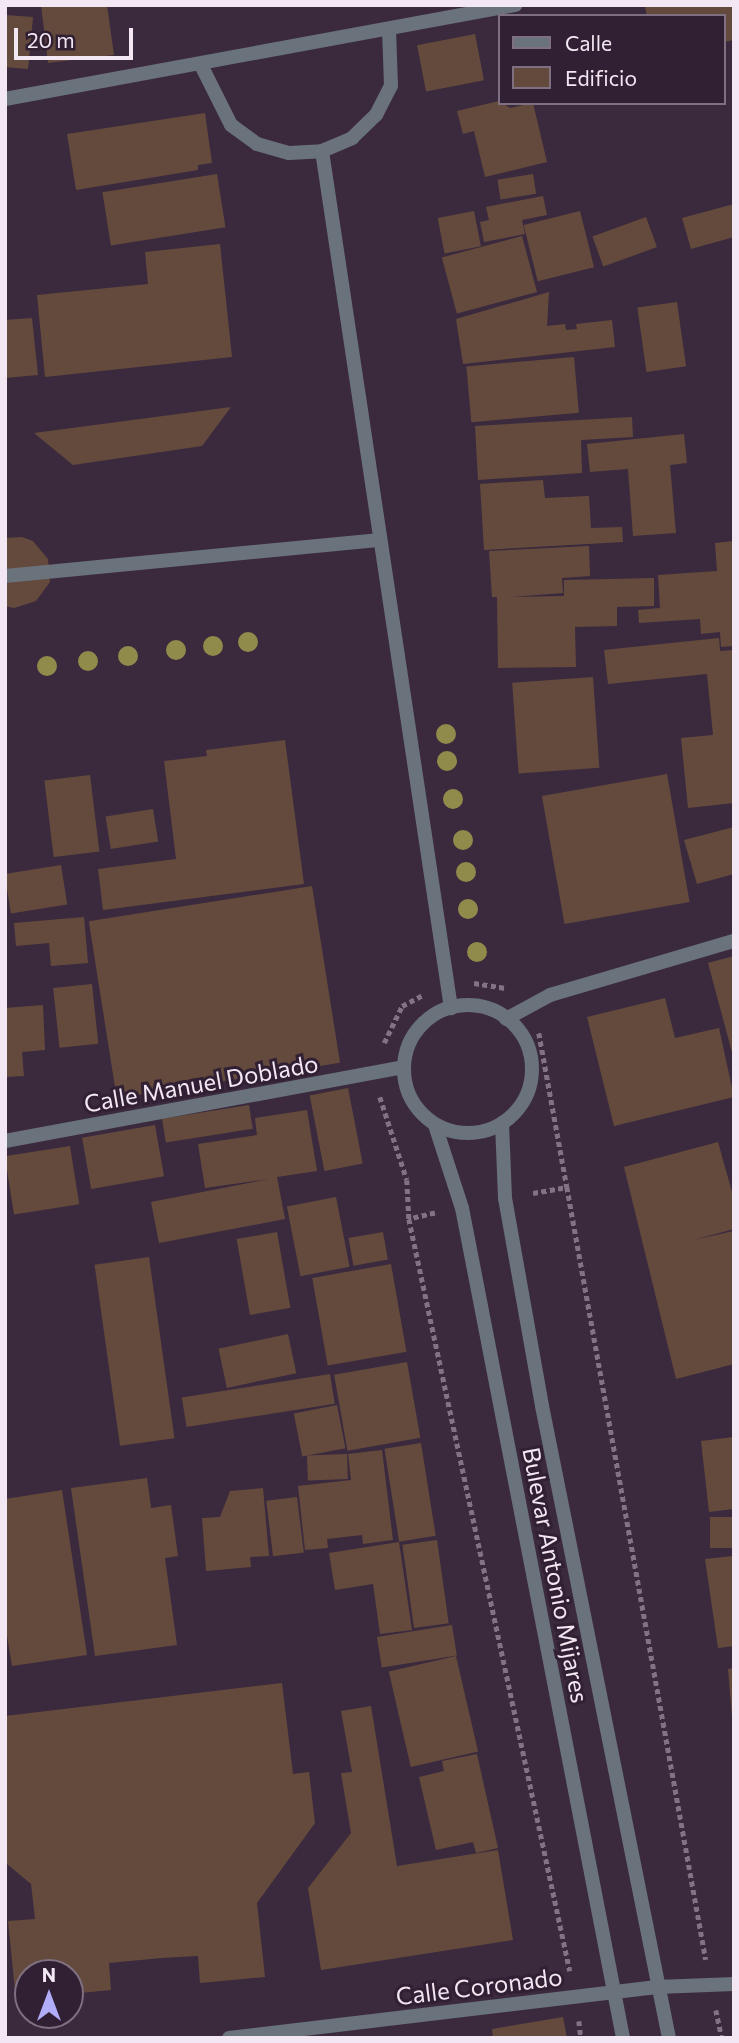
<!DOCTYPE html>
<html>
<head>
<meta charset="utf-8">
<style>
  body { margin:0 }
  #map { position:relative; width:739px; height:2043px; overflow:hidden; background:#3b2a3d; font-family:Commissioner,sans-serif }
  div>[style] { position:absolute }
  [style*='--x'] { left:calc(var(--x)*1px); top:calc(var(--y)*1px); width:calc(var(--w)*1px); rotate:calc(var(--a)*1deg) }
  .building>* { inset:0; background:#644a3d; transform-origin:0 0 }
  .path>* { height:4.5px; margin-top:-2.25px; transform-origin:0; background:repeating-linear-gradient(90deg,#817383 0 5px,transparent 0 8.5px) }
  .street>* { height:14px; margin:-7px; padding:0 7px; transform-origin:7px; border-radius:7px; background:#6a727c }
  .street>.ring { margin:-7px; padding:0; box-sizing:content-box; background:none; border:14px solid #6a727c; border-radius:50% }
  .trees>* { width:20px; height:20px; margin:-10px; border-radius:50%; background:#918b4b }
  span { translate:-50% -50%; white-space:nowrap; text-align:center; line-height:1.15; -webkit-text-stroke:6px #312033; paint-order:stroke }
  .street-label { font-size:24px; color:#f2e7f3 }
  .frame { position:absolute; inset:0; border:7px solid #f2e7f3; pointer-events:none }
  .legend { position:absolute; left:498px; top:14px; width:228px; height:91px; box-sizing:border-box; background:#312033; border:2px solid #7e7080; margin:0; padding:9px 12px; list-style:none; font-size:21px; color:#f2e7f3 }
  .legend li { display:flex; align-items:center; gap:14px; height:35px }
  .legend b { width:35px; border:2px solid #7e7080 }
  .north { position:absolute; left:14px; top:1959px; width:70px; height:70px; box-sizing:border-box; background:#312033; border:2px solid #7e7080; border-radius:50%; rotate:0deg; font-size:19px; font-weight:700; line-height:28px; text-align:center; color:#f2e7f3 }
  .north::after { content:''; display:block; margin:auto; width:24px; height:32px; background:#b2adf9; clip-path:polygon(50% 0,100% 100%,50% 72%,0 100%) }
  .scale { position:absolute; left:14px; top:28px; width:119px; height:32px; box-sizing:border-box; border:4px solid #f2e7f3; border-top:0; padding-left:9px; font-size:21px; line-height:24px; white-space:nowrap; color:#f2e7f3; -webkit-text-stroke:5px #312033; paint-order:stroke }
</style>
</head>
<body>
<div id="map">
  <div class="building">
    <i style="clip-path:polygon(41px 5px,107px 5px,114px 55px,48px 63px)"></i>
    <i style="clip-path:polygon(651px 5px,734px 5px,734px 40px,723px 42px,723px 16px,647px 16px,645px 7px)"></i>
    <i style="clip-path:polygon(5px 15px,33px 17px,28px 69px,5px 67px)"></i>
    <i style="left:475px;top:34px;width:47px;height:59px;rotate:79deg"></i>
    <i style="clip-path:polygon(499px 101px,510px 108px,533px 103px,547px 162px,485px 177px,474px 131px,463px 134px,457px 111px)"></i>
    <i style="clip-path:polygon(205px 113px,212px 163px,198px 165px,198px 170px,76px 190px,67px 134px)"></i>
    <i style="left:217px;top:174px;width:54px;height:116px;rotate:81deg"></i>
    <i style="left:533px;top:174px;width:20px;height:36px;rotate:81deg"></i>
    <i style="clip-path:polygon(543px 196px,547px 215px,522px 220px,525px 234px,484px 242px,480px 222px,489px 220px,486px 207px)"></i>
    <i style="clip-path:polygon(734px 204px,734px 237px,691px 249px,682px 218px)"></i>
    <i style="left:474px;top:211px;width:36px;height:37px;rotate:79deg"></i>
    <i style="left:580px;top:211px;width:58px;height:58px;rotate:76deg"></i>
    <i style="left:646px;top:217px;width:32px;height:57px;rotate:70deg"></i>
    <i style="left:522px;top:236px;width:58px;height:83px;rotate:75deg"></i>
    <i style="clip-path:polygon(220px 244px,232px 357px,45px 377px,37px 295px,148px 284px,145px 252px)"></i>
    <i style="clip-path:polygon(549px 292px,547px 326px,565px 324px,566px 330px,577px 329px,576px 324px,612px 320px,615px 347px,463px 364px,456px 319px)"></i>
    <i style="left:677px;top:302px;width:65px;height:40px;rotate:82deg"></i>
    <i style="clip-path:polygon(32px 318px,38px 375px,5px 378px,5px 320px)"></i>
    <i style="left:574px;top:357px;width:56px;height:108px;rotate:85deg"></i>
    <i style="clip-path:polygon(231px 407px,202px 446px,73px 465px,34px 433px)"></i>
    <i style="clip-path:polygon(632px 417px,633px 437px,581px 440px,582px 473px,478px 480px,475px 426px)"></i>
    <i style="clip-path:polygon(684px 434px,687px 463px,670px 465px,676px 533px,633px 536px,628px 469px,590px 472px,587px 444px)"></i>
    <i style="clip-path:polygon(543px 480px,545px 498px,589px 496px,591px 528px,622px 527px,623px 542px,484px 550px,480px 484px)"></i>
    <i style="clip-path:polygon(22px 537px,33px 541px,48px 559px,50px 582px,36px 601px,14px 608px,5px 606px,5px 538px)"></i>
    <i style="clip-path:polygon(734px 541px,734px 646px,721px 647px,720px 632px,701px 634px,700px 619px,639px 623px,638px 610px,660px 608px,658px 575px,717px 571px,715px 543px)"></i>
    <i style="clip-path:polygon(589px 546px,590px 576px,562px 578px,563px 593px,511px 597px,564px 596px,564px 580px,654px 578px,654px 606px,617px 607px,617px 626px,575px 627px,576px 667px,498px 668px,497px 597px,492px 597px,489px 551px)"></i>
    <i style="clip-path:polygon(719px 638px,720px 651px,734px 650px,734px 803px,688px 808px,681px 738px,713px 735px,707px 674px,608px 684px,604px 650px)"></i>
    <i style="left:593px;top:677px;width:91px;height:81px;rotate:86deg"></i>
    <i style="clip-path:polygon(285px 740px,304px 884px,103px 910px,98px 869px,176px 859px,164px 761px,207px 756px,206px 750px)"></i>
    <i style="left:667px;top:774px;width:130px;height:127px;rotate:80deg"></i>
    <i style="left:90px;top:775px;width:77px;height:46px;rotate:83deg"></i>
    <i style="left:153px;top:809px;width:33px;height:48px;rotate:81deg"></i>
    <i style="clip-path:polygon(734px 827px,734px 874px,697px 884px,684px 840px)"></i>
    <i style="left:61px;top:865px;width:40px;height:57px;rotate:81deg"></i>
    <i style="left:312px;top:886px;width:179px;height:226px;rotate:81deg"></i>
    <i style="clip-path:polygon(84px 917px,88px 963px,51px 966px,49px 943px,16px 946px,14px 923px)"></i>
    <i style="clip-path:polygon(734px 956px,734px 1056px,733px 1056px,708px 963px)"></i>
    <i style="left:92px;top:984px;width:60px;height:39px;rotate:84deg"></i>
    <i style="clip-path:polygon(665px 998px,675px 1038px,719px 1028px,734px 1097px,614px 1126px,587px 1017px)"></i>
    <i style="clip-path:polygon(43px 1005px,45px 1050px,22px 1052px,24px 1076px,5px 1077px,5px 1008px)"></i>
    <i style="left:348px;top:1088px;width:77px;height:39px;rotate:79deg"></i>
    <i style="left:249px;top:1105px;width:24px;height:88px;rotate:81deg"></i>
    <i style="clip-path:polygon(307px 1110px,317px 1171px,277px 1177px,285px 1219px,159px 1243px,151px 1202px,269px 1179px,205px 1188px,198px 1144px,257px 1135px,255px 1118px)"></i>
    <i style="left:155px;top:1125px;width:52px;height:74px;rotate:80deg"></i>
    <i style="clip-path:polygon(718px 1142px,734px 1199px,734px 1229px,693px 1240px,734px 1231px,734px 1364px,676px 1379px,624px 1167px)"></i>
    <i style="left:70px;top:1146px;width:59px;height:66px;rotate:81deg"></i>
    <i style="left:336px;top:1197px;width:71px;height:50px;rotate:79deg"></i>
    <i style="left:277px;top:1232px;width:77px;height:41px;rotate:80deg"></i>
    <i style="left:383px;top:1232px;width:28px;height:35px;rotate:80deg"></i>
    <i style="left:149px;top:1257px;width:183px;height:55px;rotate:82deg"></i>
    <i style="left:391px;top:1264px;width:89px;height:80px;rotate:80deg"></i>
    <i style="left:288px;top:1334px;width:40px;height:71px;rotate:78deg"></i>
    <i style="left:407px;top:1362px;width:77px;height:74px;rotate:80deg"></i>
    <i style="left:330px;top:1374px;width:30px;height:150px;rotate:81deg"></i>
    <i style="left:337px;top:1405px;width:44px;height:44px;rotate:79deg"></i>
    <i style="clip-path:polygon(734px 1437px,734px 1509px,709px 1512px,701px 1441px)"></i>
    <i style="left:421px;top:1443px;width:94px;height:37px;rotate:81deg"></i>
    <i style="clip-path:polygon(382px 1450px,393px 1540px,363px 1544px,362px 1535px,327px 1539px,328px 1548px,305px 1550px,298px 1486px,351px 1480px,348px 1454px)"></i>
    <i style="left:347px;top:1454px;width:25px;height:40px;rotate:88deg"></i>
    <i style="clip-path:polygon(147px 1478px,151px 1508px,171px 1505px,178px 1556px,165px 1558px,177px 1645px,95px 1656px,71px 1488px)"></i>
    <i style="clip-path:polygon(263px 1488px,269px 1556px,250px 1557px,251px 1567px,206px 1571px,202px 1518px,220px 1517px,230px 1491px)"></i>
    <i style="clip-path:polygon(62px 1490px,87px 1655px,12px 1666px,5px 1623px,5px 1499px)"></i>
    <i style="left:297px;top:1497px;width:56px;height:31px;rotate:83deg"></i>
    <i style="left:734px;top:1517px;width:31px;height:24px;rotate:90deg"></i>
    <i style="left:437px;top:1540px;width:84px;height:35px;rotate:82deg"></i>
    <i style="clip-path:polygon(399px 1542px,412px 1630px,380px 1634px,373px 1584px,335px 1590px,329px 1553px)"></i>
    <i style="clip-path:polygon(733px 1556px,734px 1646px,718px 1648px,705px 1559px)"></i>
    <i style="left:452px;top:1625px;width:31px;height:76px;rotate:81deg"></i>
    <i style="left:456px;top:1656px;width:98px;height:69px;rotate:77deg"></i>
    <i style="clip-path:polygon(734px 1668px,734px 1717px,732px 1717px,728px 1669px)"></i>
    <i style="clip-path:polygon(282px 1683px,293px 1774px,309px 1772px,315px 1823px,257px 1903px,265px 1977px,200px 1983px,198px 1956px,161px 1958px,109px 1963px,111px 1990px,70px 1994px,70px 1973px,28px 1973px,28px 1999px,16px 2000px,8px 1921px,35px 1919px,31px 1884px,7px 1864px,5px 1716px)"></i>
    <i style="clip-path:polygon(371px 1706px,397px 1866px,498px 1850px,513px 1940px,321px 1970px,308px 1888px,351px 1833px,341px 1773px,352px 1772px,341px 1711px)"></i>
    <i style="clip-path:polygon(477px 1754px,498px 1848px,476px 1853px,473px 1842px,436px 1850px,419px 1777px,444px 1771px,442px 1761px)"></i>
    <i style="clip-path:polygon(563px 2017px,567px 2038px,493px 2038px,492px 2029px)"></i>
  </div>
  <div class="path">
    <i style="--x:474;--y:983;--w:32;--a:9"></i>
    <i style="--x:539;--y:1033;--w:157;--a:79.7"></i>
    <i style="--x:384;--y:1043;--w:41;--a:-64.1"></i>
    <i style="--x:402;--y:1006;--w:24;--a:-28"></i>
    <i style="--x:380;--y:1097;--w:87;--a:72"></i>
    <i style="--x:407;--y:1180;--w:39;--a:87"></i>
    <i style="--x:533;--y:1193;--w:35;--a:-10"></i>
    <i style="--x:567;--y:1187;--w:785;--a:79.81"></i>
    <i style="--x:435;--y:1213;--w:27;--a:167"></i>
    <i style="--x:409;--y:1219;--w:769;--a:77.92"></i>
    <i style="--x:716;--y:2010;--w:29;--a:78"></i>
    <i style="--x:579;--y:2021;--w:17;--a:83"></i>
  </div>
  <div class="street">
    <i style="--x:201;--y:65;--w:67;--a:63.4"></i>
    <i style="--x:231;--y:125;--w:32;--a:36"></i>
    <i style="--x:257;--y:144;--w:33;--a:16"></i>
    <i style="--x:289;--y:153;--w:33;--a:-3"></i>
    <i style="--x:322;--y:151;--w:33;--a:-23"></i>
    <i style="--x:352;--y:138;--w:33;--a:-44"></i>
    <i style="--x:376;--y:115;--w:33;--a:-63"></i>
    <i style="--x:391;--y:86;--w:56;--a:-92"></i>
    <i style="--x:5;--y:99;--w:519;--a:-10.44"></i>
    <i style="--x:322;--y:151;--w:867;--a:81.44"></i>
    <i style="--x:5;--y:576;--w:377;--a:-5.5"></i>
    <i class="ring" style="left:404px;top:1005px;width:114px;height:114px"></i>
    <i style="--x:506;--y:1019;--w:50;--a:-28.6"></i>
    <i style="--x:550;--y:995;--w:192;--a:-16.4"></i>
    <i style="--x:502;--y:1123;--w:75;--a:87.7"></i>
    <i style="--x:505;--y:1198;--w:211;--a:79.9"></i>
    <i style="--x:542;--y:1406;--w:645;--a:78.64"></i>
    <i style="--x:435;--y:1125;--w:87;--a:72"></i>
    <i style="--x:462;--y:1208;--w:845;--a:79.02"></i>
    <i style="--x:5;--y:1141;--w:405;--a:-10.5"></i>
    <i style="--x:229;--y:2038;--w:431;--a:-6.8"></i>
    <i style="--x:657;--y:1987;--w:77;--a:-2.2"></i>
  </div>
  <div class="trees">
    <i style="left:248px;top:642px"></i>
    <i style="left:213px;top:646px"></i>
    <i style="left:176px;top:650px"></i>
    <i style="left:128px;top:656px"></i>
    <i style="left:88px;top:661px"></i>
    <i style="left:47px;top:666px"></i>
    <i style="left:446px;top:734px"></i>
    <i style="left:447px;top:761px"></i>
    <i style="left:453px;top:799px"></i>
    <i style="left:463px;top:840px"></i>
    <i style="left:466px;top:872px"></i>
    <i style="left:468px;top:909px"></i>
    <i style="left:477px;top:952px"></i>
  </div>
  <div class="street-label">
    <span style="left:201px;top:1083px;rotate:-10deg">Calle Manuel Doblado</span>
    <span style="left:556px;top:1575px;rotate:79deg">Bulevar Antonio Mijares</span>
    <span style="left:479px;top:1986px;rotate:-7deg">Calle Coronado</span>
  </div>
  <div class="frame"></div>
  <ul class="legend">
  <li><b style="height:9px;background:#6a727c"></b>Calle</li>
  <li><b style="height:19px;background:#644a3d"></b>Edificio</li>
  </ul>
  <div class="north">N</div>
  <div class="scale">20 m</div>
</div>
</body>
</html>
